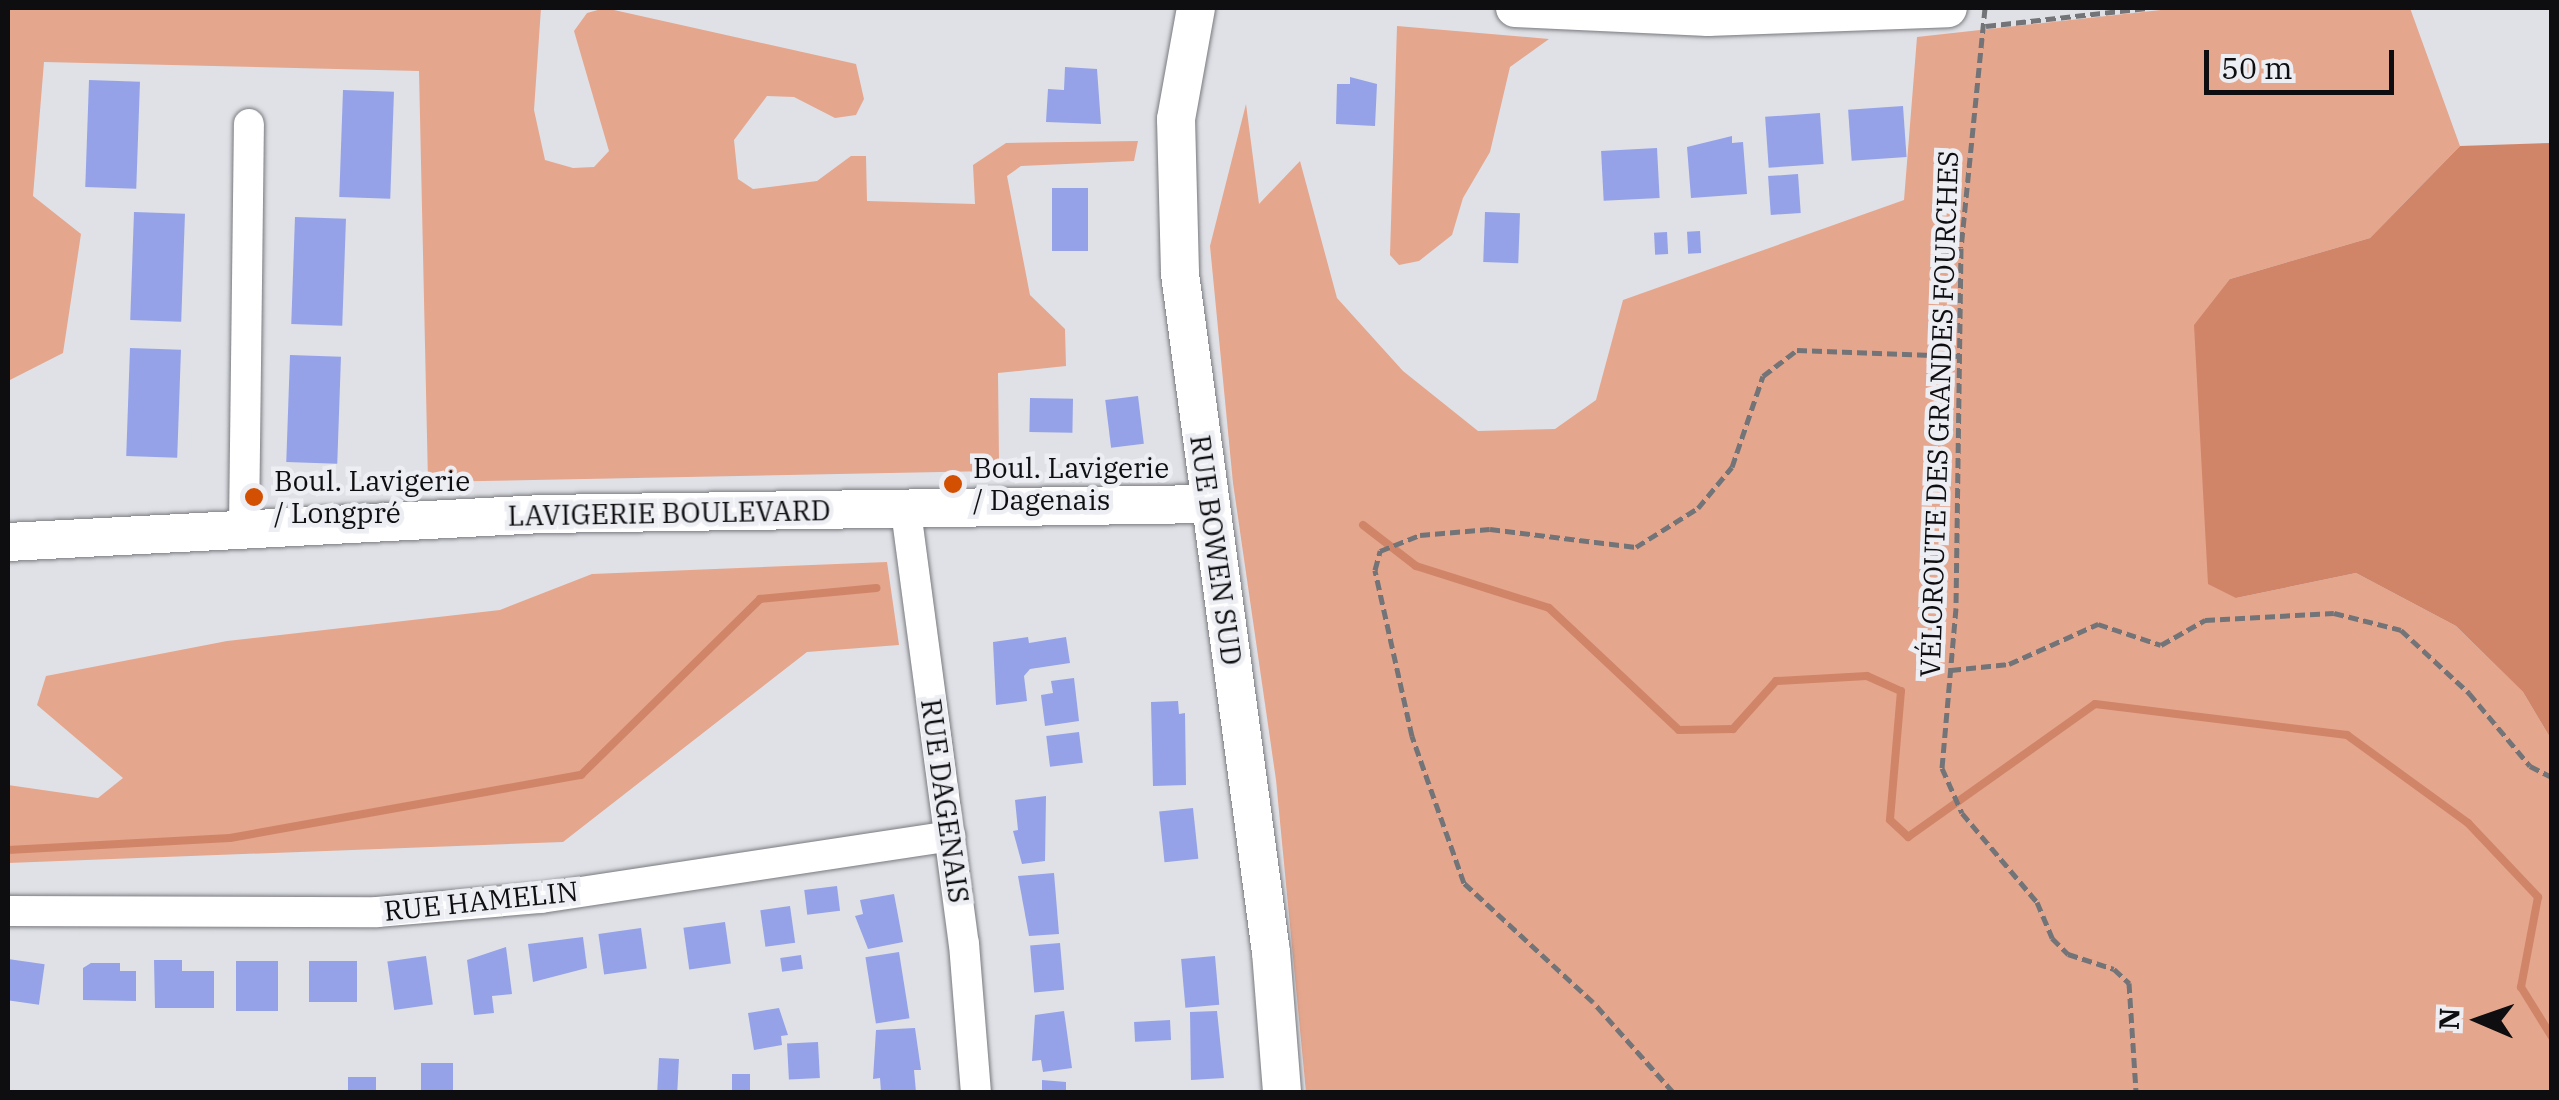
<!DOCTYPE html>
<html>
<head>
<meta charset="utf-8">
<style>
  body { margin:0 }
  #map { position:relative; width:2559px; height:1100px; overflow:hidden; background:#dfe1e6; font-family:"IBM Plex Serif",serif }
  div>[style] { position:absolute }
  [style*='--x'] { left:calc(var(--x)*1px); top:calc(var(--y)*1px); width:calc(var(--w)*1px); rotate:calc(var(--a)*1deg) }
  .green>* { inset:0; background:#e5a68e }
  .water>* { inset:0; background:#d08568 }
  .stream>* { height:8px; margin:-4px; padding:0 4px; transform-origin:4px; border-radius:4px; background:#d08568 }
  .building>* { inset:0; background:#95a2e7; transform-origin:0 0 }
  .path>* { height:5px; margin-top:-2.5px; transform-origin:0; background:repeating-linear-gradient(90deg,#737477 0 10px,transparent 0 15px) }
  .roads { filter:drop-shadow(0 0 2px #797a7f) drop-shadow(0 0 2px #797a7f) }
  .minor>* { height:30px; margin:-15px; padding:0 15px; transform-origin:15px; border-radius:15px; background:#fff }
  .tertiary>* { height:38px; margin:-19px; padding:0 19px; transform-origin:19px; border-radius:19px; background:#fff }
  .dots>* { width:28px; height:28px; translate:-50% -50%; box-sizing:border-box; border:5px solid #edeef3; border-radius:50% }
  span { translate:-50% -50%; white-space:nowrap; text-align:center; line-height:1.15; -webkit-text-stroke:9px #edeef3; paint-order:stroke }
  .street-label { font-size:28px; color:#0e0e10 }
  .poi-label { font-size:28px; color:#0e0e10 }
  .left { translate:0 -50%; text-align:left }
  .frame { position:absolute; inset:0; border:10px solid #0e0e10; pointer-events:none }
  .north { position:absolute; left:2429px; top:970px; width:100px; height:100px; -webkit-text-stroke:8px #edeef3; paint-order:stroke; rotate:272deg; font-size:28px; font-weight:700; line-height:40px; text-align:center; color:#0e0e10 }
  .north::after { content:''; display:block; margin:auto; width:35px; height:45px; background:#0e0e10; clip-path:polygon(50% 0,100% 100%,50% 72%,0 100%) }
  .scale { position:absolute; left:2204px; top:50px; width:190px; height:45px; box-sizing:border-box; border:5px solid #0e0e10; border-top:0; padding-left:12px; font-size:30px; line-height:35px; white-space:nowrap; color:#0e0e10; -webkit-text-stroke:8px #edeef3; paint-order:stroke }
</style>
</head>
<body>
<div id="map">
  <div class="green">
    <i style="clip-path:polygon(8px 8px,541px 8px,534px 110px,545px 160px,573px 168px,594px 167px,609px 151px,574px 31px,587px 13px,605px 8px,856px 64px,864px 99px,856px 115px,835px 118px,794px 97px,767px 96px,734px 140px,738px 179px,753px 189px,817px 181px,851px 156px,866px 156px,867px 201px,975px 204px,973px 165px,1006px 143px,1138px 141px,1134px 161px,1021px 166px,1007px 176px,1030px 295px,1065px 329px,1066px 366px,998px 373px,999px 459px,992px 471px,428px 482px,419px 71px,44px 62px,33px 196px,81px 234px,63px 353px,8px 381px)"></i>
    <i style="clip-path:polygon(2179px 8px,2410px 8px,2460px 146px,2370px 238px,2230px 279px,2236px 598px,2356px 573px,2456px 626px,2523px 692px,2551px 739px,2551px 1092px,1306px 1092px,1276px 780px,1233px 483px,1210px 246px,1246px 104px,1259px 204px,1300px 161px,1337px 298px,1403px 371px,1478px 431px,1555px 429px,1596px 400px,1623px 300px,1904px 200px,1917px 37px)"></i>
    <i style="clip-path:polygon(1397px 26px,1549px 39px,1510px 67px,1490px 152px,1463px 198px,1452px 235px,1419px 261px,1399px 265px,1390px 255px)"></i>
    <i style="clip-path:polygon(887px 562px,899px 645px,807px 652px,563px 842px,8px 863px,8px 785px,98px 798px,123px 778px,37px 705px,46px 676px,227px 641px,500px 610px,592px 574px)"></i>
  </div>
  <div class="water">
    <i style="clip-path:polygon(2551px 143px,2551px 739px,2523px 692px,2456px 626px,2356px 573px,2236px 598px,2208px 584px,2194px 325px,2230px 279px,2370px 238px,2460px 146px)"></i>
  </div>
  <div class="stream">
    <i style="--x:1363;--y:525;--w:67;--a:37.7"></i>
    <i style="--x:1416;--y:566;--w:139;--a:17.5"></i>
    <i style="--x:1549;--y:608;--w:178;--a:43.2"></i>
    <i style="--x:1679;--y:730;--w:54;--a:-1.1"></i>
    <i style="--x:1733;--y:729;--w:64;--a:-48.1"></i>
    <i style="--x:1776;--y:681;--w:91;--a:-3.1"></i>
    <i style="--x:1867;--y:676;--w:37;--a:24"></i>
    <i style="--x:1901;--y:691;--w:129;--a:94.9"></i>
    <i style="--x:1890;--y:820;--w:25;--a:43"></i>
    <i style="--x:1908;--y:837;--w:229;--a:-35.4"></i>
    <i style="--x:2095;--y:704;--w:254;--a:7"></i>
    <i style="--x:2347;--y:735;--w:150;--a:36"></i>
    <i style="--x:2468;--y:823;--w:102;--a:46.6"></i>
    <i style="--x:2538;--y:897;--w:92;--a:100.7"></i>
    <i style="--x:2521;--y:987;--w:59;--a:58.2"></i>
    <i style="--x:8;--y:850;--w:222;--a:-3.1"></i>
    <i style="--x:230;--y:838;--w:357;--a:-10.2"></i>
    <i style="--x:581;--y:775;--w:251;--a:-44.5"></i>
    <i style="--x:760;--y:599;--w:117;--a:-5.4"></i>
  </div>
  <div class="building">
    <i style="clip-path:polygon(1065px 67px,1097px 69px,1101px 124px,1046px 122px,1048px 89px,1064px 90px)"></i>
    <i style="clip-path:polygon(1350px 77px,1377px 84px,1375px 126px,1336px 124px,1337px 84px,1350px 84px)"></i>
    <i style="left:89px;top:80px;width:51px;height:107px;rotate:2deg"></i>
    <i style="left:343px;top:90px;width:51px;height:107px;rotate:2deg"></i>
    <i style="left:1903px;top:106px;width:51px;height:55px;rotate:86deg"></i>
    <i style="left:1820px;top:113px;width:51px;height:55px;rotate:86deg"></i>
    <i style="clip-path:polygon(1732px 136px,1732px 143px,1743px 142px,1747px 194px,1691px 198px,1687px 147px)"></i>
    <i style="left:1657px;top:148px;width:50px;height:56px;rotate:87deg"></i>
    <i style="left:1798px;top:174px;width:39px;height:30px;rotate:86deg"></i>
    <i style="left:1052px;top:188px;width:36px;height:63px"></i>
    <i style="left:134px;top:212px;width:51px;height:108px;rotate:2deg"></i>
    <i style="left:1485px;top:212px;width:35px;height:50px;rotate:2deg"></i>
    <i style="left:295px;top:217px;width:51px;height:107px;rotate:2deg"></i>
    <i style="left:1700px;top:231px;width:22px;height:13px;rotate:87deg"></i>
    <i style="left:1667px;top:232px;width:22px;height:13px;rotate:87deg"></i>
    <i style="left:130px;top:348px;width:51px;height:108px;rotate:2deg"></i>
    <i style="left:290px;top:355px;width:51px;height:107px;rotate:2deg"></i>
    <i style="left:1138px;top:396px;width:48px;height:33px;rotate:83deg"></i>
    <i style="left:1030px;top:398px;width:43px;height:34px;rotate:1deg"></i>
    <i style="clip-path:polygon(1028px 637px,1029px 643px,1066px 637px,1070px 663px,1030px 669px,1024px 676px,1027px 701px,996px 705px,993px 642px)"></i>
    <i style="clip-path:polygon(1074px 678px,1079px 721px,1045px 726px,1041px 695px,1053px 693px,1051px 681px)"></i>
    <i style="clip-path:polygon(1178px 701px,1179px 714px,1185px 713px,1186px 785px,1153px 786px,1151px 702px)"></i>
    <i style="left:1079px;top:732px;width:31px;height:33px;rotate:83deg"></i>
    <i style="clip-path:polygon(1046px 796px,1045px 861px,1022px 864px,1013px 831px,1018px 830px,1015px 800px)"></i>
    <i style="left:1193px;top:808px;width:51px;height:34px;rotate:84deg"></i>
    <i style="clip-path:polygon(1054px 873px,1059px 934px,1029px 936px,1018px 876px)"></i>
    <i style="left:837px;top:886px;width:25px;height:33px;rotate:83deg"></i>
    <i style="clip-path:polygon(894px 894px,903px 942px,868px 949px,855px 916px,863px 914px,860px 900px)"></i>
    <i style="left:790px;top:906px;width:37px;height:30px;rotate:82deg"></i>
    <i style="left:725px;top:922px;width:42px;height:42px;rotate:82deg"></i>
    <i style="left:641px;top:928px;width:41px;height:43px;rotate:82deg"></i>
    <i style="clip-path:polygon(583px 937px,587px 968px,533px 982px,528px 944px)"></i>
    <i style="left:1060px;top:943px;width:47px;height:30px;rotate:85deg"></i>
    <i style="clip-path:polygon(506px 947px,512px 994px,492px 996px,494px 1013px,474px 1015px,467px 960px)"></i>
    <i style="left:899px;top:952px;width:67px;height:34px;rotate:81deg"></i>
    <i style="left:801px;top:955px;width:14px;height:21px;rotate:82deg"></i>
    <i style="left:426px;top:956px;width:49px;height:39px;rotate:82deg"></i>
    <i style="left:1215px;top:956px;width:49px;height:34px;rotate:85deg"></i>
    <i style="left:8px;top:959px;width:37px;height:41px;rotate:8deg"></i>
    <i style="clip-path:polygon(154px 960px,182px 960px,182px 971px,214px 971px,214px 1008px,155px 1008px)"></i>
    <i style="left:236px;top:961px;width:42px;height:50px"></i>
    <i style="left:357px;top:961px;width:41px;height:48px;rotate:90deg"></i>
    <i style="clip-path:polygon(91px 963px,120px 963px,120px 971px,136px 971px,136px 1001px,83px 1000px,83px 968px)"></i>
    <i style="clip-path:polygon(779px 1008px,788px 1035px,781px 1036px,782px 1045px,754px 1050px,748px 1013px)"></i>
    <i style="clip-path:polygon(1064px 1011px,1072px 1068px,1043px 1072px,1041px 1060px,1032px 1061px,1035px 1015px)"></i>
    <i style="clip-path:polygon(1217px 1011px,1224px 1078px,1191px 1080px,1190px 1012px)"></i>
    <i style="left:1170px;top:1020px;width:20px;height:36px;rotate:87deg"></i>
    <i style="clip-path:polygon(915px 1028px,921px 1070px,914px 1070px,916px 1092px,881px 1092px,880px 1078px,873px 1079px,876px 1030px)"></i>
    <i style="left:818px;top:1042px;width:36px;height:31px;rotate:87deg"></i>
    <i style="left:659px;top:1058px;width:20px;height:32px;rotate:3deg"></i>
    <i style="left:421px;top:1063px;width:32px;height:29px"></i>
    <i style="left:732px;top:1074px;width:18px;height:18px"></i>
    <i style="left:348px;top:1077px;width:28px;height:15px"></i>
    <i style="clip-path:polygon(1042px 1080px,1066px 1082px,1066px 1092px,1042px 1092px)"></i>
  </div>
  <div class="path">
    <i style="--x:1985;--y:8;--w:241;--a:95.7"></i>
    <i style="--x:1961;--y:248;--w:360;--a:90.8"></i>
    <i style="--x:1956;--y:608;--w:161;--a:95"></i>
    <i style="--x:1942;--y:768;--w:49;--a:66"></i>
    <i style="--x:1962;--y:813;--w:116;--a:49.9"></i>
    <i style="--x:2037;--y:902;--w:39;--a:67"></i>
    <i style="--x:2052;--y:938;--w:23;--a:45"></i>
    <i style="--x:2068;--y:954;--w:48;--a:18.1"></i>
    <i style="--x:2114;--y:969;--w:21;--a:43"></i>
    <i style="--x:2129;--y:983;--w:109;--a:86.3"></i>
    <i style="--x:1986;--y:26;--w:162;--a:-6.4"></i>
    <i style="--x:1951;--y:670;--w:58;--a:-5.9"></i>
    <i style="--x:2009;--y:664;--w:98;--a:-24.2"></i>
    <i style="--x:2098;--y:624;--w:66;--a:18.4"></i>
    <i style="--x:2161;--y:645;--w:51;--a:-29.6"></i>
    <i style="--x:2205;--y:620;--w:129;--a:-3.1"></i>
    <i style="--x:2334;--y:613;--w:69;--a:14.2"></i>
    <i style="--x:2401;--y:630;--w:93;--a:42.8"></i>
    <i style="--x:2469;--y:693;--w:95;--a:50.1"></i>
    <i style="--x:2530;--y:766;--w:25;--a:27"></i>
    <i style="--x:1673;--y:1092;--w:120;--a:-131.6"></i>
    <i style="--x:1593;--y:1002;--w:176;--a:-137.3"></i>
    <i style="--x:1464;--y:883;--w:156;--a:-109.5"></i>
    <i style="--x:1412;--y:736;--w:170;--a:-102.6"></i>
    <i style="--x:1375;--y:570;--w:20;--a:-75"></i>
    <i style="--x:1380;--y:551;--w:43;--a:-21.8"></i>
    <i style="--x:1420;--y:535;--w:70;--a:-4.9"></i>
    <i style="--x:1490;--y:529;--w:147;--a:7"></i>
    <i style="--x:1636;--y:547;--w:73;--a:-32.2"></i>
    <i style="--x:1698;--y:508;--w:53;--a:-50.3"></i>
    <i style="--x:1732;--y:467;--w:96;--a:-71.2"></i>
    <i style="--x:1763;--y:376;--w:43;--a:-37.4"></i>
    <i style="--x:1797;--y:350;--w:162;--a:2.1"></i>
  </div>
  <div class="roads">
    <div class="minor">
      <i style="--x:906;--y:511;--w:437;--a:82.4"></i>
      <i style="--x:964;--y:944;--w:148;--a:85.4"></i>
      <i style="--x:244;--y:528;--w:404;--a:-89.3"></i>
      <i style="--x:8;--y:911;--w:369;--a:0.2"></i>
      <i style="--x:377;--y:912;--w:165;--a:-4.9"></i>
      <i style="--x:541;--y:898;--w:414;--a:-8.6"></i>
    </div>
    <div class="tertiary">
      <i style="--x:1196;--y:8;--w:113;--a:100.2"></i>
      <i style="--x:1176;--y:119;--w:155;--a:88.5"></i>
      <i style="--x:1180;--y:274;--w:684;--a:82.36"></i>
      <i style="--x:1271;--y:952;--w:140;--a:85.5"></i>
      <i style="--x:1515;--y:8;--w:193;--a:2.7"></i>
      <i style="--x:1708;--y:17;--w:240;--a:-2.1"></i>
      <i style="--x:8;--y:542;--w:536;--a:-3"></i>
      <i style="--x:543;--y:514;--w:667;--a:-0.86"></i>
    </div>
  </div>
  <div class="dots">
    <i style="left:953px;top:484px;background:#d34f02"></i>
    <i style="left:254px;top:497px;background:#d34f02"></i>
  </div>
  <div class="street-label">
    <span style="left:1939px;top:414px;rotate:-88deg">VÉLOROUTE DES GRANDES FOURCHES</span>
    <span style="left:669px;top:513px;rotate:-1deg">LAVIGERIE BOULEVARD</span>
    <span style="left:1216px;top:550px;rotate:82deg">RUE BOWEN SUD</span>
    <span style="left:945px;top:801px;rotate:82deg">RUE DAGENAIS</span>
    <span style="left:481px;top:901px;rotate:-6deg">RUE HAMELIN</span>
  </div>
  <div class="poi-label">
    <span class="left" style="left:973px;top:484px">Boul. Lavigerie<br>/ Dagenais</span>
    <span class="left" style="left:274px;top:497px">Boul. Lavigerie<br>/ Longpré</span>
  </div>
  <div class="frame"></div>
  <div class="north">N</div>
  <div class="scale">50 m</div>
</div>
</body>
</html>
